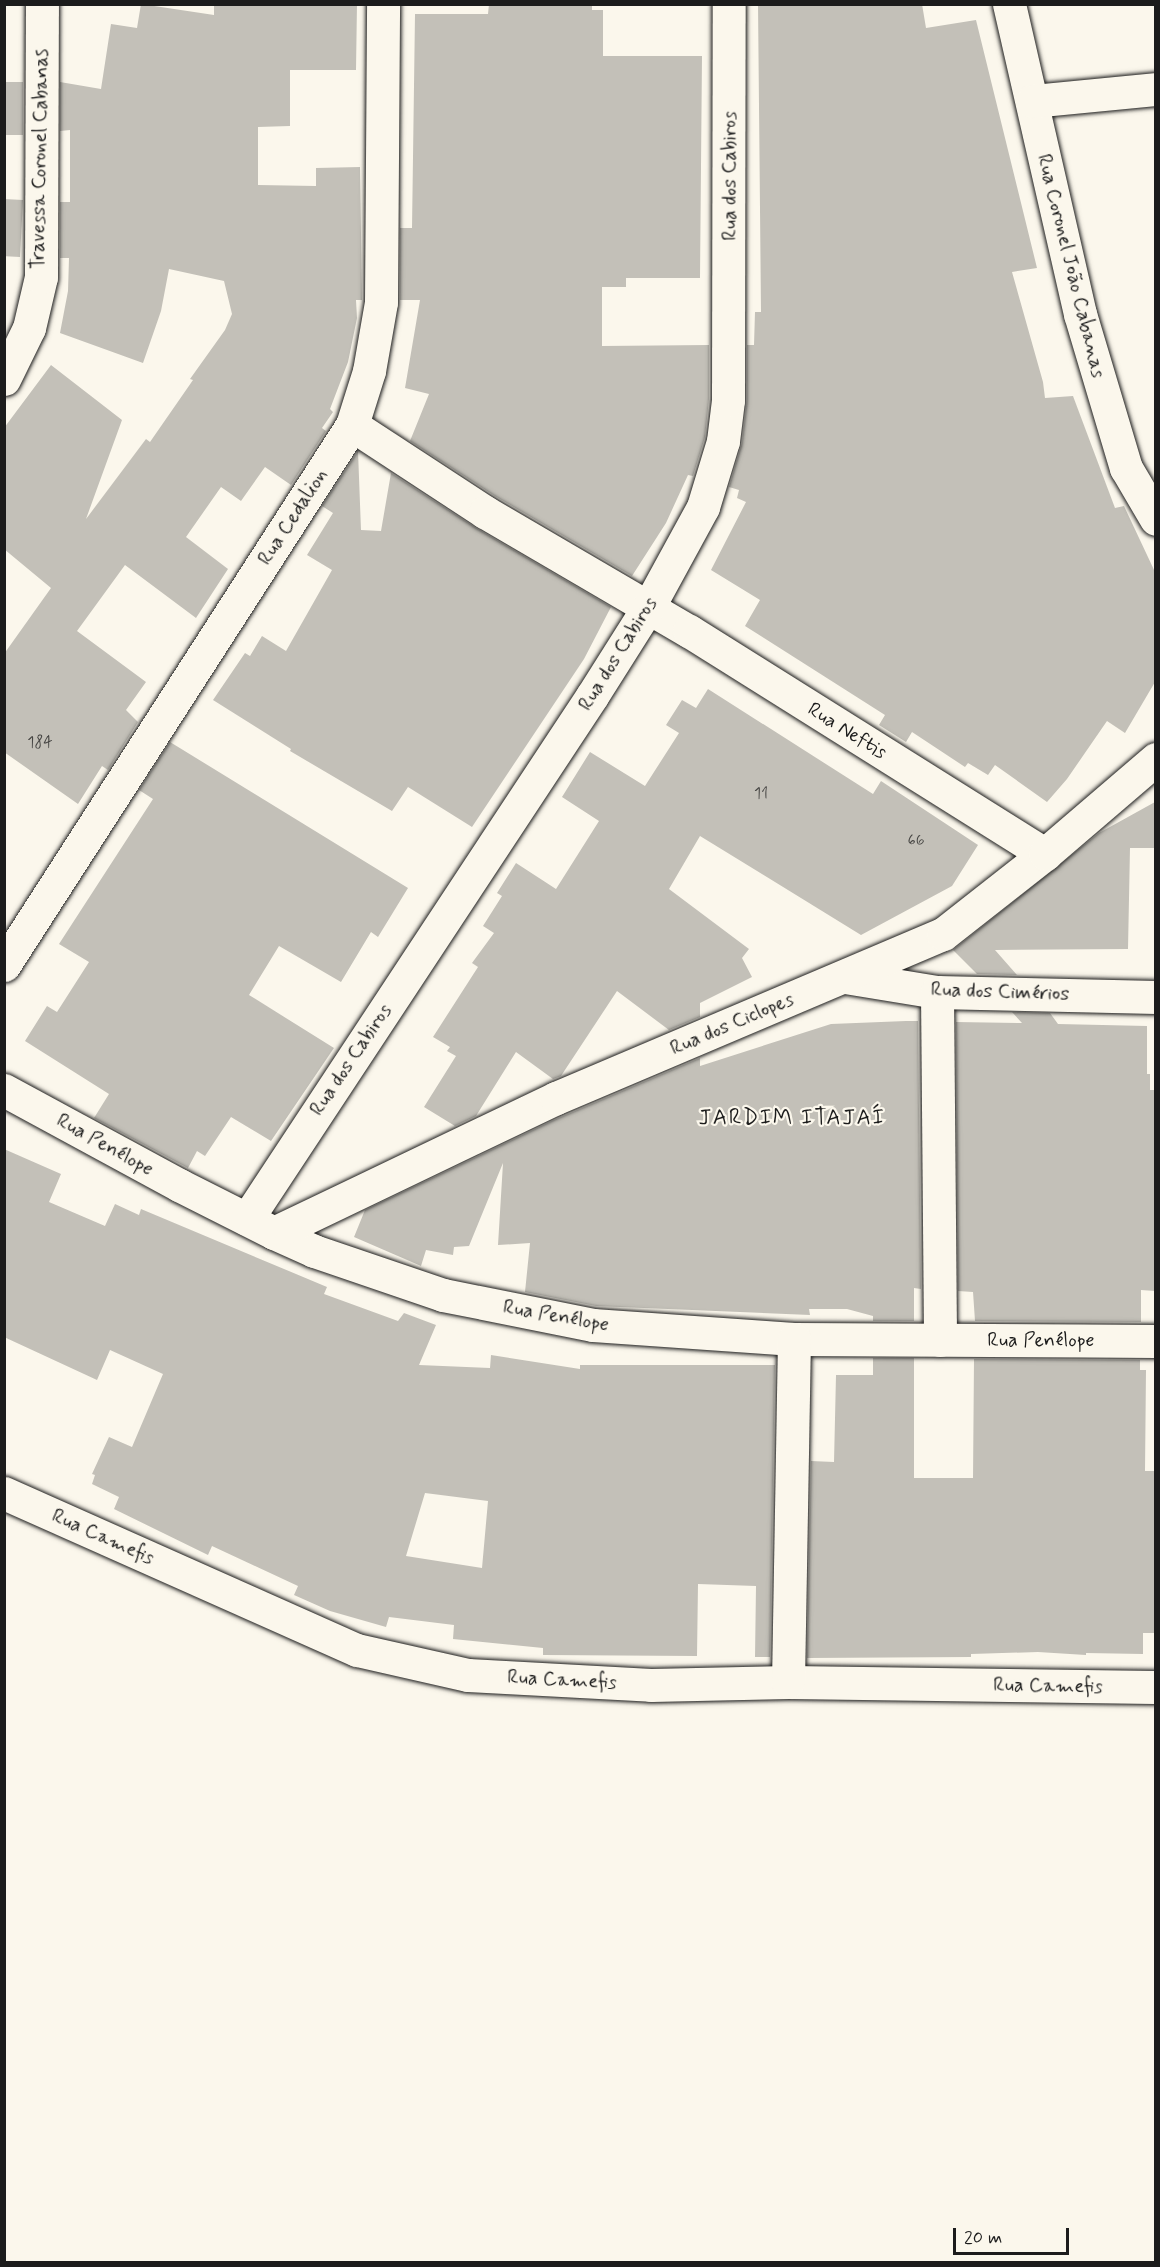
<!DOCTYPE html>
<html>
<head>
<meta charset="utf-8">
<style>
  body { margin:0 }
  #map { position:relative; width:1160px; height:2267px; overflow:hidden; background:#fbf7ec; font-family:Mynerve,sans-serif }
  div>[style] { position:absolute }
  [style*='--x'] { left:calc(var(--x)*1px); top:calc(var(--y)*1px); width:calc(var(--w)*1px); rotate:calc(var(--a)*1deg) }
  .building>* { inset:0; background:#c3c0b8; transform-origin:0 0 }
  .roads { filter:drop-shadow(0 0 2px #1c1c1c) drop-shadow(0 0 2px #1c1c1c) }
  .minor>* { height:33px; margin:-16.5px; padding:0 16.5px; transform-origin:16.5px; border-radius:16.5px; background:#fbf7ec }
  span { translate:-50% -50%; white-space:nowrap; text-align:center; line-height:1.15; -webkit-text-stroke:4.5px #fbf7ec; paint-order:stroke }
  .number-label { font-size:16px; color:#464543 }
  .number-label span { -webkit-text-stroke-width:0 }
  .street-label { font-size:20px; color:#1c1c1c }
  .quarter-label { font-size:22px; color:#1c1c1c; letter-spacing:1.5px }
  .frame { position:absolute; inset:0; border:6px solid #1c1c1c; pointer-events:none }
  .scale { position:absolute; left:953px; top:2228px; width:116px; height:27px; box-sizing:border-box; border:3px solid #1c1c1c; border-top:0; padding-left:8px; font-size:18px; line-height:21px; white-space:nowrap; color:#1c1c1c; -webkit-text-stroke:4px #fbf7ec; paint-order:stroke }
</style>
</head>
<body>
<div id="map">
  <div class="building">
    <i style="clip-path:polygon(141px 4px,214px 15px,214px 4px,357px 4px,356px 70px,290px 70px,290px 126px,258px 127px,258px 185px,316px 186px,316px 168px,360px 167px,362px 300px,356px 300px,357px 318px,348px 362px,330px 409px,333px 412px,322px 428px,326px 431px,291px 485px,265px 467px,241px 501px,221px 487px,186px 537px,228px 569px,196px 618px,125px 565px,77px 631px,146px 682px,126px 710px,138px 722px,108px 770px,102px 766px,78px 804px,4px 752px,4px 654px,51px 588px,4px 549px,4px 428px,51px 365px,122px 420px,86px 519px,146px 439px,150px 442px,193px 380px,190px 379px,225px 330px,232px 314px,224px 281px,169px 269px,161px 311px,143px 363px,60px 333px,68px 291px,69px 258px,60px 258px,60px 202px,70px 202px,70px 130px,60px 131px,60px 82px,101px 89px,111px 24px,137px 28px)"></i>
    <i style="clip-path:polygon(489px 4px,592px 4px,592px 10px,603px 10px,603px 56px,702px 56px,700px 278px,626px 278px,626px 287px,602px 287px,602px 346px,709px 345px,709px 399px,705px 437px,693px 476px,688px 475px,666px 523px,632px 576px,495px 496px,410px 441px,429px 394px,405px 388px,420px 300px,400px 300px,400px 228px,412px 228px,415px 14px,488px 14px)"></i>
    <i style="clip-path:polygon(758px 4px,922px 4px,926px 28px,976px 20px,1037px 268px,1012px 272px,1043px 382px,1045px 398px,1073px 396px,1115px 508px,1124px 506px,1155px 572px,1155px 682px,1125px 733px,1107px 721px,1067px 779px,1047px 802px,995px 765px,988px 775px,968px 763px,965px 767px,912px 732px,906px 742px,879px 725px,885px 715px,745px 626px,760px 600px,711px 570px,746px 502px,737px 498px,739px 490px,729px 487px,742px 443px,747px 400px,747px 345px,754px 345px,755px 312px,761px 312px)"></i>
    <i style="left:23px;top:82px;width:53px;height:19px;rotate:90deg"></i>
    <i style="left:4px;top:199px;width:19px;height:57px;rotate:3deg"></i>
    <i style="clip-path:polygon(358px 451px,361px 530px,381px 531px,391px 473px,476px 528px,611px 607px,584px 659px,472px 827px,408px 787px,392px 811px,290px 751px,291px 749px,213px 700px,245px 653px,250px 656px,262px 636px,286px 651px,332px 570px,307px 555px,333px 513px,322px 506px)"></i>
    <i style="clip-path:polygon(708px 689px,873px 794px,881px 781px,978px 845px,952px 886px,861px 935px,700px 836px,669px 889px,749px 949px,742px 958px,752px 977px,700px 1003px,700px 1017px,669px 1030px,617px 991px,561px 1076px,553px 1079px,516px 1052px,476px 1116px,455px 1126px,424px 1107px,456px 1056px,447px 1051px,450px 1047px,433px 1037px,478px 967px,472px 963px,494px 933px,483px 926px,502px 896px,497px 893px,516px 863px,556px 889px,599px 821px,562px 797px,590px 752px,645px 786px,679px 733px,666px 725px,682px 700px,696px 708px)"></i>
    <i style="clip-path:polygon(170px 742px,408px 888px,378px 937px,371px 932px,341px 982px,279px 946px,249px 995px,334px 1048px,271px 1141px,231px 1117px,205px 1156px,197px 1151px,188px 1168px,94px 1118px,109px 1094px,25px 1041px,47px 1006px,57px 1012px,89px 962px,59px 944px,153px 799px,139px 790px)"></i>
    <i style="clip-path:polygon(1155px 802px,1155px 848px,1130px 848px,1128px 949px,995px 950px,1017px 975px,977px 974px,953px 950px,1099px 833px)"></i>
    <i style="clip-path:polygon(1012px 1012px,1050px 1013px,1058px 1024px,1147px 1026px,1147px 1074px,1150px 1074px,1150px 1090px,1155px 1090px,1155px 1291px,1141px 1290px,1141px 1322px,975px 1321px,973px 1292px,958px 1291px,956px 1022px,1022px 1023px)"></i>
    <i style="clip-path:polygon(906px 1021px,918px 1021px,921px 1289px,914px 1288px,914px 1321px,873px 1321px,873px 1316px,847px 1309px,809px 1309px,810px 1315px,596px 1306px,525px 1292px,530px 1243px,498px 1245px,503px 1163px,469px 1246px,454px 1247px,453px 1255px,426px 1250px,421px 1266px,354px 1237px,365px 1210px,554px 1120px,700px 1058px,700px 1066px,831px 1024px)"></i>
    <i style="clip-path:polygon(evenodd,4px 1149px,61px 1174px,49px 1202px,105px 1226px,115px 1204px,139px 1215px,141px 1209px,327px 1287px,324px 1294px,398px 1321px,404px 1313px,436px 1325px,419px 1365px,490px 1368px,491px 1355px,580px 1369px,580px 1365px,775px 1365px,770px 1657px,755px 1657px,756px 1586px,698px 1584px,697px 1656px,543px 1655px,543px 1648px,453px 1639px,454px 1625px,389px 1617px,386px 1627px,330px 1611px,294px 1595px,298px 1586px,212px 1546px,208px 1555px,114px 1509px,119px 1497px,92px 1484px,95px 1475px,92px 1474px,109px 1437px,132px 1447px,163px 1374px,110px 1350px,97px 1380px,4px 1337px,4px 1149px,425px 1493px,488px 1501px,482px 1568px,406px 1556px,425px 1493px)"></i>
    <i style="clip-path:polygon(873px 1358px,914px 1358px,914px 1478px,973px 1478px,974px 1359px,1140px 1360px,1140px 1370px,1146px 1370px,1145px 1471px,1155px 1471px,1155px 1633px,1143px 1633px,1143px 1654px,1086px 1653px,1086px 1655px,1038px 1652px,971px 1654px,971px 1657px,807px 1658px,811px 1461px,834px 1462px,836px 1375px,873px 1375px)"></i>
  </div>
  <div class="roads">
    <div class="minor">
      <i style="--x:1009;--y:4;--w:318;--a:77.1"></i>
      <i style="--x:1080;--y:314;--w:161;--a:73.4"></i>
      <i style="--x:1126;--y:468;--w:59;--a:59.5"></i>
      <i style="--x:1032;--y:101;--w:125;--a:-5.5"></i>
      <i style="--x:4;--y:379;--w:57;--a:-63.9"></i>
      <i style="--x:29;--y:328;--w:52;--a:-76.8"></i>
      <i style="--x:41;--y:277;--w:273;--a:-89.8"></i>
      <i style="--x:352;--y:425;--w:159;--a:33.2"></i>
      <i style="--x:485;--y:512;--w:236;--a:30.3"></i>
      <i style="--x:689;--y:631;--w:420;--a:32.1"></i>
      <i style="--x:4;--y:965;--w:642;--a:-57.2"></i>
      <i style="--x:352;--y:425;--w:57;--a:-72.5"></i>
      <i style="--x:369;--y:371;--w:70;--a:-80.1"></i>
      <i style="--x:381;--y:302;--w:298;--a:-89.6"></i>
      <i style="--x:845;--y:977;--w:93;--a:9.3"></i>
      <i style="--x:937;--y:992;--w:219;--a:1.3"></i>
      <i style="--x:937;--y:992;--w:348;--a:89.5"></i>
      <i style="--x:4;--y:1090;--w:199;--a:28.5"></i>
      <i style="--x:179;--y:1185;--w:106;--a:26.8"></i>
      <i style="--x:274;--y:1233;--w:44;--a:24.2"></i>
      <i style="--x:314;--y:1251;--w:136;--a:18.8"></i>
      <i style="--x:443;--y:1295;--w:153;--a:11.3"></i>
      <i style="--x:593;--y:1325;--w:201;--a:4"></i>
      <i style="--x:794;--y:1339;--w:362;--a:0.3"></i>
      <i style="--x:247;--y:1219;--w:627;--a:-56.59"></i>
      <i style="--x:592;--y:696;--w:107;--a:-57.7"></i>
      <i style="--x:649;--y:606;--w:113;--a:-61.4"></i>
      <i style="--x:703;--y:507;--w:69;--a:-73.1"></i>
      <i style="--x:723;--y:441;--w:41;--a:-83"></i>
      <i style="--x:728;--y:400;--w:396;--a:-89.9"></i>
      <i style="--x:274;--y:1233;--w:313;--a:-25.6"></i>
      <i style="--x:556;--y:1098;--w:420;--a:-23"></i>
      <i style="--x:943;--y:934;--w:130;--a:-38.1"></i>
      <i style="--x:1045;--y:854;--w:146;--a:-40.6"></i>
      <i style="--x:4;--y:1493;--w:386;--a:24"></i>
      <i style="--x:357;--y:1650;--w:114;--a:12.7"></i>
      <i style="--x:468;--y:1675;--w:183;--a:3.1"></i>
      <i style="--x:651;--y:1685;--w:137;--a:-1.3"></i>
      <i style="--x:788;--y:1682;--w:368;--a:0.8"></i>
      <i style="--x:788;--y:1682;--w:343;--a:-89"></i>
    </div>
  </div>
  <div class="number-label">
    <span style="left:40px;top:743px">184</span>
    <span style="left:761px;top:794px">11</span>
    <span style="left:916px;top:841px">66</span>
  </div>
  <div class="street-label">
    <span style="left:40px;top:159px;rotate:-89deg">Travessa Coronel Cabanas</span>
    <span style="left:730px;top:176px;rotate:-90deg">Rua dos Cabiros</span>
    <span style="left:1071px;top:266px;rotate:76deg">Rua Coronel João Cabanas</span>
    <span style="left:293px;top:517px;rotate:-57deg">Rua Cedalion</span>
    <span style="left:618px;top:654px;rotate:-58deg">Rua dos Cabiros</span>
    <span style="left:847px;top:731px;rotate:32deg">Rua Neftis</span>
    <span style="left:1000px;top:992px;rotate:2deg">Rua dos Cimérios</span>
    <span style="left:732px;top:1024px;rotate:-23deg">Rua dos Ciclopes</span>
    <span style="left:351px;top:1060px;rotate:-56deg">Rua dos Cabiros</span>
    <span style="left:105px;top:1145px;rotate:29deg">Rua Penélope</span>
    <span style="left:556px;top:1316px;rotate:10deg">Rua Penélope</span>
    <span style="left:1041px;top:1340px">Rua Penélope</span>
    <span style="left:103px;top:1537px;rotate:24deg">Rua Camefis</span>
    <span style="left:562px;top:1680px;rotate:3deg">Rua Camefis</span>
    <span style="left:1048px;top:1686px;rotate:1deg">Rua Camefis</span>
  </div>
  <div class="quarter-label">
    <span style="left:792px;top:1119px">JARDIM ITAJAÍ</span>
  </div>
  <div class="frame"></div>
  <div class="scale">20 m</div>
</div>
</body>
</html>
